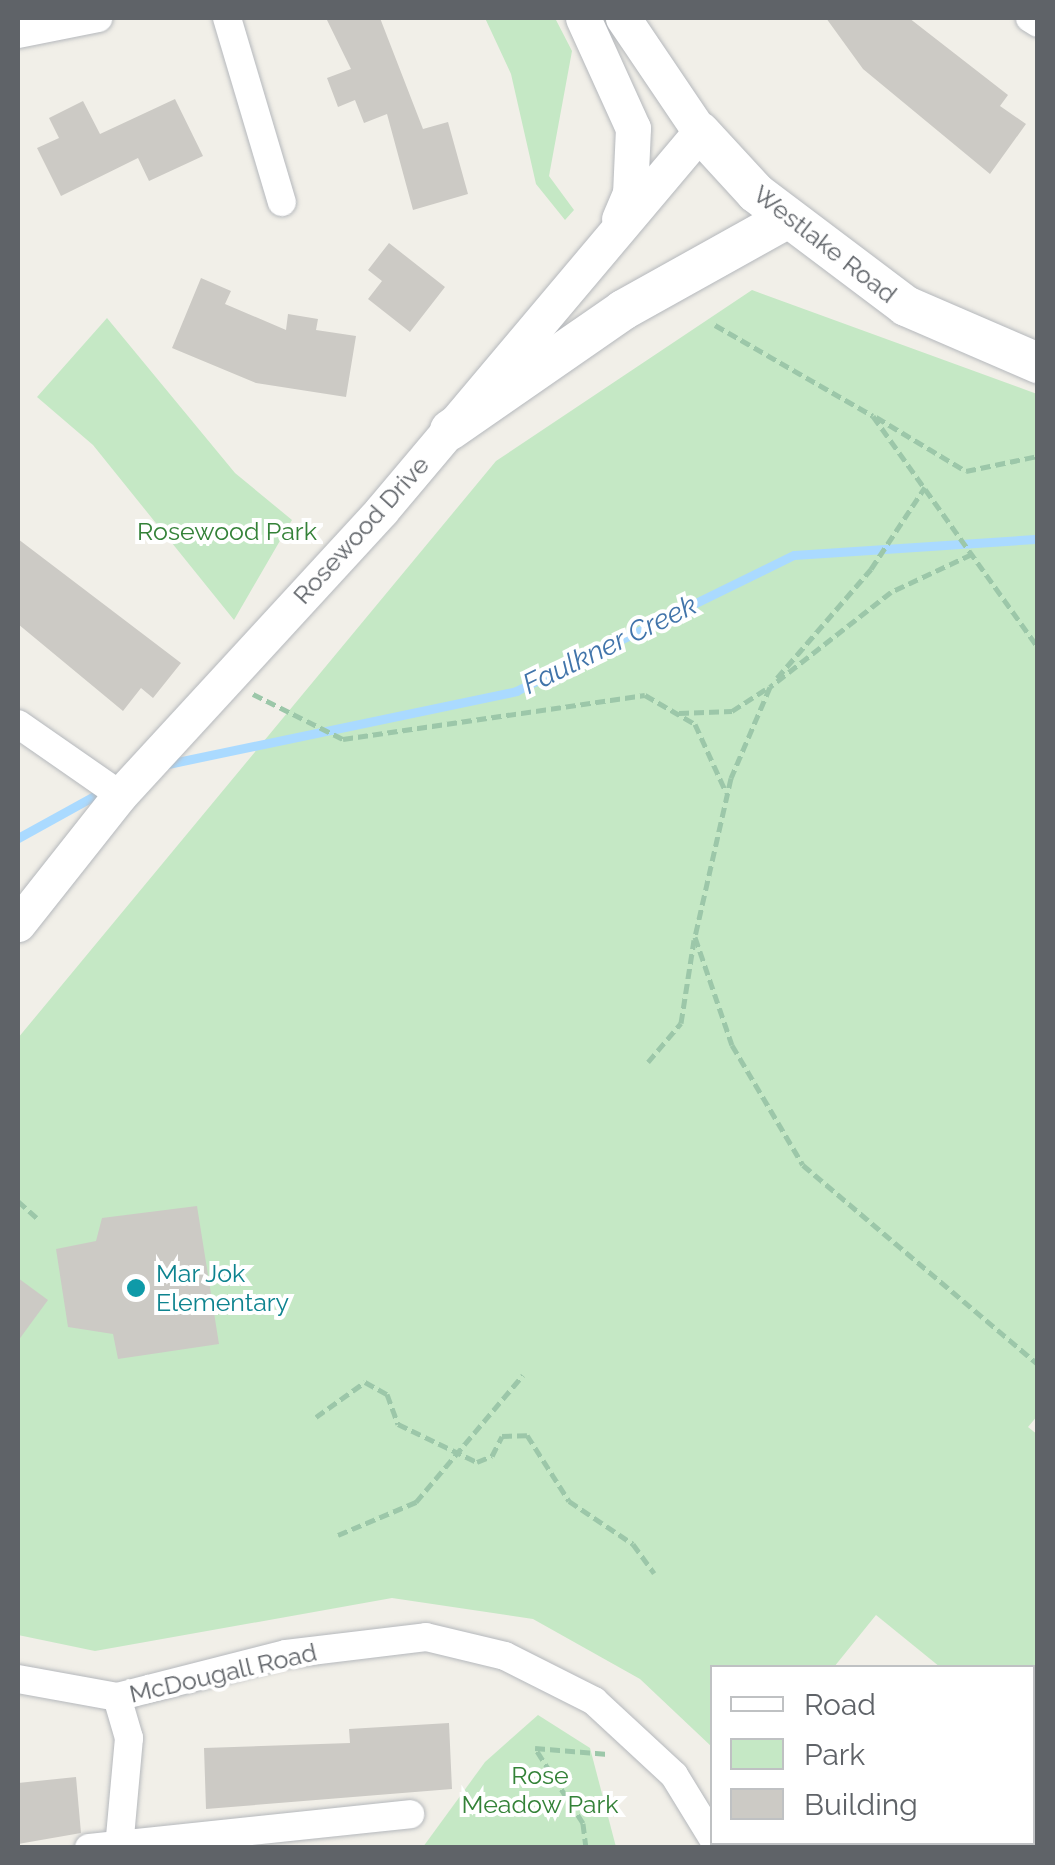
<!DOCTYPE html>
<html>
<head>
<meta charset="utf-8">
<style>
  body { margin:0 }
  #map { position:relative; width:1055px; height:1865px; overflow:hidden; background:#f1efe8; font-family:Raleway,sans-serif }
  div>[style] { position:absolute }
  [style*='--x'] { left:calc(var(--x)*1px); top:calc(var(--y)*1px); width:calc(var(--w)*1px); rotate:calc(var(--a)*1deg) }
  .green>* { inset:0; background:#c5e8c5 }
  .stream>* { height:9px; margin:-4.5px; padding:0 4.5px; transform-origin:4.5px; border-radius:4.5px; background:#aadaff }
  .building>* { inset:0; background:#cccac5 }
  .path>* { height:5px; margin-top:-2.5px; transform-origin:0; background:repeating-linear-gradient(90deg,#9cc7a9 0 10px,transparent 0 15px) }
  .roads { filter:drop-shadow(0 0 2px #b5b8bc) drop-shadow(0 0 2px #b5b8bc) }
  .minor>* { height:28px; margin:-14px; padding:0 14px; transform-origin:14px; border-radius:14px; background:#fff }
  .tertiary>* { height:35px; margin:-17.5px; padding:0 17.5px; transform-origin:17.5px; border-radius:17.5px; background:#fff }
  .secondary>* { height:40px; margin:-20px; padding:0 20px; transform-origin:20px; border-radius:20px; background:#fff }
  .dots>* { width:28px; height:28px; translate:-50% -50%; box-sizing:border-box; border:5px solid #fff; border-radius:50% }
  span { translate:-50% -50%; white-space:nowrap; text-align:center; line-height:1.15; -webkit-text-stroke:8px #fff; paint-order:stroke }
  .street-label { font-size:25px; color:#5f6368 }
  .park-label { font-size:25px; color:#348238 }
  .culture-label { font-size:25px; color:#0d838f }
  .left { translate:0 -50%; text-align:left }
  .water-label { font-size:28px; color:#4174aa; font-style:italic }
  .frame { position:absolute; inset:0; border:20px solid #5f6368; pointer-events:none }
  .legend { position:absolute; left:710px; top:1665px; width:325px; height:180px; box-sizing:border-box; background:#fff; border:2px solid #bfc1c3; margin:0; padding:12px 18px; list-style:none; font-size:30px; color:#5f6368 }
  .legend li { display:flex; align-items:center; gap:20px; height:50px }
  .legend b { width:50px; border:2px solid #bfc1c3 }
</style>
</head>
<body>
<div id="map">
  <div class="green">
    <i style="clip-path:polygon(485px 18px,555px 18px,572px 51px,549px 176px,574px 210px,565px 220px,536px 184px,511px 74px)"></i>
    <i style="clip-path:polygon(752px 290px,1037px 394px,1038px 1415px,1028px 1427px,1038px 1435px,1037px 1746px,1032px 1668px,940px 1667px,876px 1615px,834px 1667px,712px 1668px,712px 1747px,640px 1679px,533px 1619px,392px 1598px,95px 1651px,18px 1635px,18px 1038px,496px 461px)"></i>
    <i style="clip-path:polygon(107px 318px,235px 473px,292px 520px,234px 620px,93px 445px,37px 397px)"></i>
    <i style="clip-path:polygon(538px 1715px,590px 1748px,616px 1847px,423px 1847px,485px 1762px)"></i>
  </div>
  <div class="stream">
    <i style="--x:163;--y:765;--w:361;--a:-11.8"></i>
    <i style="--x:516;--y:691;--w:309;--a:-26.1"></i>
    <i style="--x:794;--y:555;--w:245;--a:-3.8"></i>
    <i style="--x:18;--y:838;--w:97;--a:-28.9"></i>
  </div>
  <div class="building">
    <i style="clip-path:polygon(326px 18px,380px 18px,423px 129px,448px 122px,468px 194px,413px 210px,387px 114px,364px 123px,355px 100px,338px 107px,327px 78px,351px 69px)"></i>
    <i style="clip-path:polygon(826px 18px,909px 18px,1008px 95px,1000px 106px,1026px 124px,990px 174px,863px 69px)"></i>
    <i style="clip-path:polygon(175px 99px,203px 156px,149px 181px,138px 158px,61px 196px,37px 148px,59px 138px,49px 118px,83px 101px,100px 134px)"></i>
    <i style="clip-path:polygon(389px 243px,445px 287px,410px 332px,368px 299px,382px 281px,368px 270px)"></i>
    <i style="clip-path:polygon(201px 278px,231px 291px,225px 304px,286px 330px,288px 314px,318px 319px,316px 330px,356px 336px,346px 397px,256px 383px,172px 348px)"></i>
    <i style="clip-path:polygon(18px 539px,181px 663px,153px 698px,141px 688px,123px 711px,18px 624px)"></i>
    <i style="clip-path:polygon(197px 1206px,219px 1344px,118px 1359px,113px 1334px,68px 1327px,56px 1249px,96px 1241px,102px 1218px)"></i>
    <i style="clip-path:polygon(18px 1278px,48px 1300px,18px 1341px)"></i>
    <i style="clip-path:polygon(449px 1723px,452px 1789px,206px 1809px,204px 1748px,350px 1743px,349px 1729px)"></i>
    <i style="clip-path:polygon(76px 1777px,81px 1833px,18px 1844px,18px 1783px)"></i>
  </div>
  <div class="path">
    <i style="--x:715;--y:325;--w:182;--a:29.9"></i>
    <i style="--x:873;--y:416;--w:284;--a:54.5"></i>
    <i style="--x:876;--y:417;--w:105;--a:31"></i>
    <i style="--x:966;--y:471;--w:74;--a:-11.8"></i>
    <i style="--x:972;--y:554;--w:89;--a:154.9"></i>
    <i style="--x:891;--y:592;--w:154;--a:141.9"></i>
    <i style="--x:770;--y:687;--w:99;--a:113.2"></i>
    <i style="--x:731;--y:778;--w:163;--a:102.8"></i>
    <i style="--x:695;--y:937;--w:114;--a:71.1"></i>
    <i style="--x:732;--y:1045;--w:139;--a:59.4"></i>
    <i style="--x:803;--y:1165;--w:308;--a:40.3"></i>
    <i style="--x:777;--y:678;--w:144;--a:-49.2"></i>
    <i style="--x:871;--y:569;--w:98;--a:-56.6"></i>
    <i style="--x:253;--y:694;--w:101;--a:26.6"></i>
    <i style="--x:343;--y:739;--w:305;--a:-8.3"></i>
    <i style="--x:645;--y:695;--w:58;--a:30.1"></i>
    <i style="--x:695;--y:724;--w:75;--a:65.5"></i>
    <i style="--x:679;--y:713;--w:53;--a:-2.2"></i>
    <i style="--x:732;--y:711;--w:40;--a:-32.9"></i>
    <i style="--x:648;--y:1062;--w:51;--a:-49.8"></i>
    <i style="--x:681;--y:1023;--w:84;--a:-81.1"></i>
    <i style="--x:18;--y:1201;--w:25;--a:42"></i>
    <i style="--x:316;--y:1417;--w:60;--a:-35.5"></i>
    <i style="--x:365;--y:1382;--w:25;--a:29"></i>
    <i style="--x:387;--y:1394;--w:32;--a:70"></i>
    <i style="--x:398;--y:1424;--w:88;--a:25.7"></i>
    <i style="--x:477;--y:1462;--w:16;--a:-22"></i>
    <i style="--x:492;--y:1456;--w:22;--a:-63"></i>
    <i style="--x:502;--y:1436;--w:25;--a:-2"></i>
    <i style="--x:527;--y:1435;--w:78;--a:57.5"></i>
    <i style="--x:569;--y:1501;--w:77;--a:33.9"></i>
    <i style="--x:633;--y:1544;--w:36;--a:54"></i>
    <i style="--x:338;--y:1535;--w:85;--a:-22.9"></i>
    <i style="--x:416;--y:1502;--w:166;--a:-49.9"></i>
    <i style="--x:586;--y:1848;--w:25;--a:-97"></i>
    <i style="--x:583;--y:1823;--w:89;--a:-122.6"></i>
    <i style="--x:535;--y:1748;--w:73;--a:4.7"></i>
  </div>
  <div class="roads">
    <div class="minor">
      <i style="--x:227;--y:18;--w:192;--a:73.4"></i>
      <i style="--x:1030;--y:18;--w:9;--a:32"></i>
      <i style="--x:18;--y:34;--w:82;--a:-11.3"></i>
      <i style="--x:18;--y:724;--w:124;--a:34.8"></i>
      <i style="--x:18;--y:1679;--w:101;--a:10.3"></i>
      <i style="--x:117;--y:1697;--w:174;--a:-14.3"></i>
      <i style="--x:286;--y:1654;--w:141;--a:-6.9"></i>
      <i style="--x:426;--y:1637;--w:81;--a:13.5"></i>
      <i style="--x:505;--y:1656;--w:100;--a:26.8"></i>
      <i style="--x:594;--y:1701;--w:109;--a:42.8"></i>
      <i style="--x:674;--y:1775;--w:73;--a:58.5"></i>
      <i style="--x:117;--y:1697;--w:43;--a:73.7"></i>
      <i style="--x:129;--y:1738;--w:110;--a:95.2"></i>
      <i style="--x:89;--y:1848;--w:323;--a:-6"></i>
    </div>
    <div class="tertiary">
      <i style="--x:583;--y:18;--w:121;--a:65.6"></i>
      <i style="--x:633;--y:128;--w:65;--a:92.6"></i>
      <i style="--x:630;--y:193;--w:28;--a:113"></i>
      <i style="--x:18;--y:924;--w:164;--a:-51.7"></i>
      <i style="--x:120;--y:795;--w:386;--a:-47.4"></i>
      <i style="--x:381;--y:511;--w:495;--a:-49.9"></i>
      <i style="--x:700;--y:132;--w:138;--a:-124"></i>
    </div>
    <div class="secondary">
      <i style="--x:700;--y:132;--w:83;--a:47.4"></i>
      <i style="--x:756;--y:193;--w:188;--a:37"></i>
      <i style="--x:906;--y:306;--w:144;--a:23.4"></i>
      <i style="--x:450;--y:430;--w:211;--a:-34.7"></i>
      <i style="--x:623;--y:310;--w:189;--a:-29.1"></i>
    </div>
  </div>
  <div class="dots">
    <i style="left:136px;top:1288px;background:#0f9aa8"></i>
  </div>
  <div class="street-label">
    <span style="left:825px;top:244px;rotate:38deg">Westlake Road</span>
    <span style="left:361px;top:530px;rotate:-48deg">Rosewood Drive</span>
    <span style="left:223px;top:1673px;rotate:-13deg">McDougall Road</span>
  </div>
  <div class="park-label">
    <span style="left:227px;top:531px">Rosewood Park</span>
    <span style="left:540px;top:1790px">Rose<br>Meadow Park</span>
  </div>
  <div class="culture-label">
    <span class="left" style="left:156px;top:1288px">Mar Jok<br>Elementary</span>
  </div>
  <div class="water-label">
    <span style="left:610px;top:645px;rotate:-26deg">Faulkner Creek</span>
  </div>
  <div class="frame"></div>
  <ul class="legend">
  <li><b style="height:12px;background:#fff"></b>Road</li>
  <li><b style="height:28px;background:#c5e8c5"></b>Park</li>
  <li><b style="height:28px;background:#cccac5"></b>Building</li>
  </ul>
</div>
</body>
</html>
